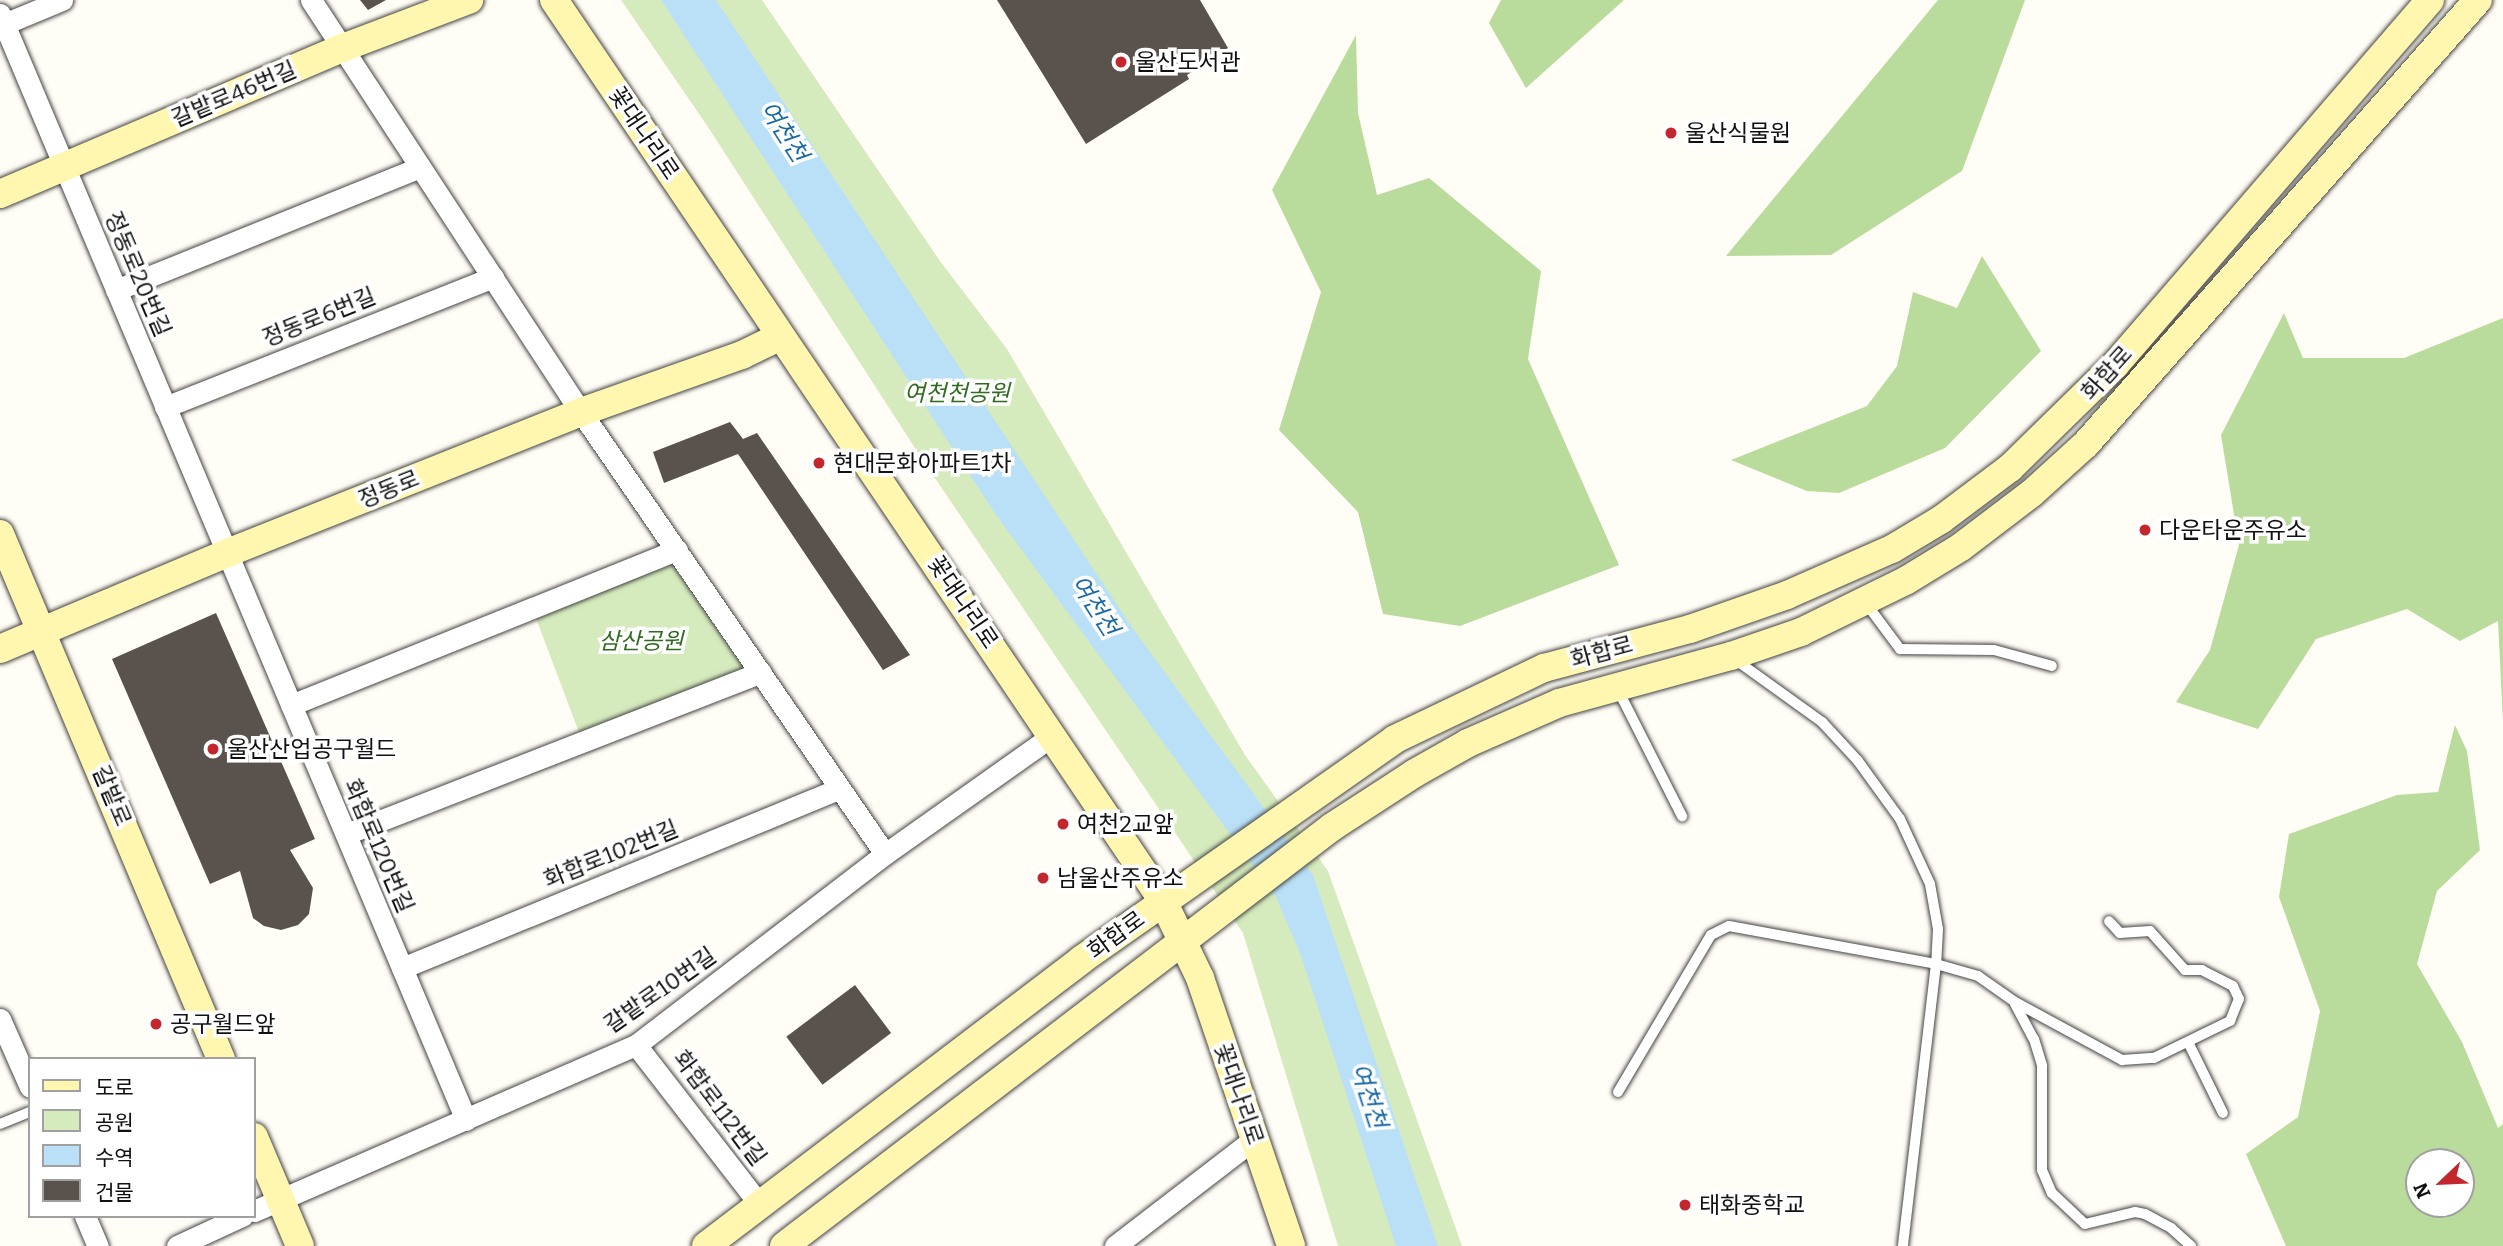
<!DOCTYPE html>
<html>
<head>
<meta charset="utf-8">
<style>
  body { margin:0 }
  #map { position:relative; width:2503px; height:1246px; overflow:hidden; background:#fffdf5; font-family:Bitter,"Noto Sans KR",serif }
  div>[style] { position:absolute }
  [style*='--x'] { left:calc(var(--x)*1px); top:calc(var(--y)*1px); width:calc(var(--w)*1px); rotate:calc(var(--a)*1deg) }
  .green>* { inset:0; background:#d5ebbd }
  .forest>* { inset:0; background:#b9dc9c }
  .water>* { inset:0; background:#b9e0f7 }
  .building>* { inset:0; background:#5a524d; transform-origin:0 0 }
  .roads { filter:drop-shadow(0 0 2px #444) drop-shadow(0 0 2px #444) }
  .lane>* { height:10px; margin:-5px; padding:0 5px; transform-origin:5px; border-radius:5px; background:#fff }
  .street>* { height:21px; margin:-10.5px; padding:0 10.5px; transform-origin:10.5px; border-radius:10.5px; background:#fff }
  .secondary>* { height:28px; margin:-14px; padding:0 14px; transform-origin:14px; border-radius:14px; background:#fff6b0 }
  .dots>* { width:19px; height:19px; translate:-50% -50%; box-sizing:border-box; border:4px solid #fff; border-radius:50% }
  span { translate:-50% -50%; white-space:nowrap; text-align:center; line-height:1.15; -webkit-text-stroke:7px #fff; paint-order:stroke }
  .poi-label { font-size:23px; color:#111 }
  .left { translate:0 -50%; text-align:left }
  .street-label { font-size:23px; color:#111 }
  .park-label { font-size:23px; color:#2f6b1f; font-style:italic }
  .water-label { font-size:24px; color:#1768a6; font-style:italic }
  .legend { position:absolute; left:28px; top:1057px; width:228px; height:161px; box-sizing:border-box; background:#fff; border:2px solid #a0a0a0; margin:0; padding:9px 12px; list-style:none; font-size:21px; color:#111 }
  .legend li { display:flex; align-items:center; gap:14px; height:35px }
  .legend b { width:35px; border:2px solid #a0a0a0 }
  .north { position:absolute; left:2405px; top:1148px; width:70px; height:70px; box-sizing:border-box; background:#fff; border:2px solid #a0a0a0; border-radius:50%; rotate:247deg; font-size:19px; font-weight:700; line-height:28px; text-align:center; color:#111 }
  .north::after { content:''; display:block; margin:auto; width:24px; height:32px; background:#c4262e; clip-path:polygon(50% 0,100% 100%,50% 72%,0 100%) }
</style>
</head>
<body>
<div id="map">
  <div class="green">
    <i style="clip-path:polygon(621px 0,762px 0,940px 261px,1007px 349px,1245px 755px,1328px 871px,1462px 1246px,1338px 1246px,1243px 933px,922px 459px,708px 127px)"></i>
    <i style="clip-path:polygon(675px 558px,751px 669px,580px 735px,534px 613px)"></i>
  </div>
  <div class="forest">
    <i style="clip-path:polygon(1501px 0,1624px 0,1526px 88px,1489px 23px)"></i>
    <i style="clip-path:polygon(1938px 0,2025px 0,1962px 171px,1831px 255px,1726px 256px)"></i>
    <i style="clip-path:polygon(1356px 35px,1358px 113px,1377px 195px,1429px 178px,1541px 271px,1528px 359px,1619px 565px,1460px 626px,1383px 614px,1358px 512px,1279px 430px,1321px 292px,1272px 190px)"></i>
    <i style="clip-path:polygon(1982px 256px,2041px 351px,1945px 448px,1839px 493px,1807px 491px,1731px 460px,1867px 406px,1897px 366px,1913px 292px,1957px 308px)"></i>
    <i style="clip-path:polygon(2284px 313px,2303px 358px,2404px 358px,2503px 318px,2503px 722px,2498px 621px,2460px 641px,2407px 609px,2316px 639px,2258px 729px,2176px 702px,2210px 650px,2239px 545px,2221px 435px)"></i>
    <i style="clip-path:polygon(evenodd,2455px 725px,2467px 751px,2480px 850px,2437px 891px,2417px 964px,2462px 1042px,2498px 1128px,2503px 1124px,2503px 1246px,2286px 1246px,2246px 1154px,2298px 1117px,2320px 1011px,2279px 897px,2289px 834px,2397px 795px,2438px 792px,2455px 725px,2419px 1162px,2461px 1162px,2461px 1204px,2419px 1204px,2419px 1162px)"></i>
  </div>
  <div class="water">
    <i style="clip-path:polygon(661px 0,716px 0,1133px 629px,1313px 875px,1438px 1246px,1396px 1246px,1300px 953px,1275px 895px,996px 515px)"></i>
  </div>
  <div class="building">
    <i style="clip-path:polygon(360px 0,386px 0,368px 10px)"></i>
    <i style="clip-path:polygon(997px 0,1200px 0,1228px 48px,1187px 75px,1189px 79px,1086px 144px)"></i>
    <i style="clip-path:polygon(730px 422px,743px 439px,757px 433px,910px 655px,883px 670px,738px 454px,664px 483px,653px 452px)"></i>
    <i style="clip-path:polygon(216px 613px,315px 839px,290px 850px,313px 888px,309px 914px,298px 925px,281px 930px,264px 926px,253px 918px,240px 871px,210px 884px,112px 659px)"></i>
    <i style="left:855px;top:985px;width:60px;height:86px;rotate:53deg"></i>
  </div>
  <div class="roads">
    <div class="lane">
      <i style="--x:1865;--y:602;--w:59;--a:53.3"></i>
      <i style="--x:1900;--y:649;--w:94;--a:0.6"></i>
      <i style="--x:1994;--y:650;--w:60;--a:15.4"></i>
      <i style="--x:1733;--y:658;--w:110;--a:35.7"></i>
      <i style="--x:1822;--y:722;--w:53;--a:47.3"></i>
      <i style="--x:1858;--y:761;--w:72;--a:54.1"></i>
      <i style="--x:1900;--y:819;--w:72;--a:65.2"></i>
      <i style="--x:1930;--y:884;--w:46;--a:79.9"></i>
      <i style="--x:1938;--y:929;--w:35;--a:93"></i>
      <i style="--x:1936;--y:964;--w:284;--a:96.7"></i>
      <i style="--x:1617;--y:688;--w:144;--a:63.1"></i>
      <i style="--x:2015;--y:1004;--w:40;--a:62"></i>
      <i style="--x:2034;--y:1039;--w:28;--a:73"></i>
      <i style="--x:2042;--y:1066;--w:104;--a:90"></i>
      <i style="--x:2042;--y:1170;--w:25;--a:67"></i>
      <i style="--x:2052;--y:1193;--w:45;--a:43.2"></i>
      <i style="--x:2085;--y:1224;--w:51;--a:-13.5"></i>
      <i style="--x:2135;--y:1212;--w:10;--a:11"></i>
      <i style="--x:2145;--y:1214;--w:30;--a:28"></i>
      <i style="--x:2171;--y:1228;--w:27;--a:42"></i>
      <i style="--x:2188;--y:1042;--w:79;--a:63.8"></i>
      <i style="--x:1618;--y:1092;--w:182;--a:-59.4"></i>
      <i style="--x:1711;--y:935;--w:20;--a:-27"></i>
      <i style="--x:1729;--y:926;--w:210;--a:10.4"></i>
      <i style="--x:1936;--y:964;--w:44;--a:15.9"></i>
      <i style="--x:1978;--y:976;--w:45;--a:35.1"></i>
      <i style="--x:2015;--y:1002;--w:122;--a:28.5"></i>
      <i style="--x:2122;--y:1060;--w:32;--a:-4"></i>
      <i style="--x:2154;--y:1058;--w:85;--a:-26"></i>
      <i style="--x:2230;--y:1021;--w:24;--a:-68"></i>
      <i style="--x:2239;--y:999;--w:14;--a:-115"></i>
      <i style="--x:2233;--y:986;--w:35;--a:-153"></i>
      <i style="--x:2202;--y:970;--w:17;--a:180"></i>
      <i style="--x:2185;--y:970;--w:52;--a:-131.9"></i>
      <i style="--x:2150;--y:931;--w:30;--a:176"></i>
      <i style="--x:2120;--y:933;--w:16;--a:-133"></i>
      <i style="--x:0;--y:1124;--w:32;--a:-22"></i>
    </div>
    <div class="street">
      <i style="--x:311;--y:0;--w:493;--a:56.8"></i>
      <i style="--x:581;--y:412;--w:536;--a:55.48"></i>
      <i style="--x:0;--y:14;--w:1200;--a:67.15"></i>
      <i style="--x:4;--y:24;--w:63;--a:-22.5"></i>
      <i style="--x:116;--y:290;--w:326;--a:-22"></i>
      <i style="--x:165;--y:407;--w:353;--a:-21.6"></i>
      <i style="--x:291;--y:705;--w:416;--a:-21.9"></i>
      <i style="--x:346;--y:834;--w:445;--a:-21.3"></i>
      <i style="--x:402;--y:968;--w:472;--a:-22.3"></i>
      <i style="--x:0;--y:1019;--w:74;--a:66.2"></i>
      <i style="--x:636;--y:1045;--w:202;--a:52.2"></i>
      <i style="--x:254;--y:1211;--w:417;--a:-23.5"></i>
      <i style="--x:636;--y:1045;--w:314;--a:-37.5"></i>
      <i style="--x:885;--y:854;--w:206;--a:-35.3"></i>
      <i style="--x:85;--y:1216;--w:33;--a:67"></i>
      <i style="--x:177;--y:1246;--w:72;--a:-24.8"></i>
      <i style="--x:1115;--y:1246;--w:175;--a:-37.6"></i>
    </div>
    <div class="secondary">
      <i style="--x:554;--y:0;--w:1088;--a:55.94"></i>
      <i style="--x:1163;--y:901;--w:85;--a:64.3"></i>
      <i style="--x:1200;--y:978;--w:283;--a:71.2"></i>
      <i style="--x:0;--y:194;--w:375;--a:-23.1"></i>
      <i style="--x:345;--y:47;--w:133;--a:-20.8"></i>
      <i style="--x:0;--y:534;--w:570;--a:67.17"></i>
      <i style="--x:0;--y:649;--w:246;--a:-22.9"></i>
      <i style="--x:227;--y:553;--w:381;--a:-21.7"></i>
      <i style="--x:581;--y:412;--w:171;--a:-19.5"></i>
      <i style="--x:742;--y:355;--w:43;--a:-26"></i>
      <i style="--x:254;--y:1137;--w:118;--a:67.1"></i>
      <i style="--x:706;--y:1246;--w:472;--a:-37.3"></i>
      <i style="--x:1081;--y:960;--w:384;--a:-35.1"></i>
      <i style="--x:1395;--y:739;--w:165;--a:-25.5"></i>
      <i style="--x:1544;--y:668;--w:151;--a:-15"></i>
      <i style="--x:1690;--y:629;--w:103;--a:-19.3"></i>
      <i style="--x:1787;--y:595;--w:115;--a:-23.7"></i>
      <i style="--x:1892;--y:549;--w:58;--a:-31"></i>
      <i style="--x:1942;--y:519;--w:85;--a:-36.9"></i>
      <i style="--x:2010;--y:468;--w:147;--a:-44.4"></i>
      <i style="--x:2115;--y:365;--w:482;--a:-49.2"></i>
      <i style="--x:784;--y:1246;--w:690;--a:-37.4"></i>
      <i style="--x:1332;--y:827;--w:99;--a:-33"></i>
      <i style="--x:1415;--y:773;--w:61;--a:-29.5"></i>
      <i style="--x:1468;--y:743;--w:99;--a:-23.7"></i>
      <i style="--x:1559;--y:703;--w:178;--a:-15.3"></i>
      <i style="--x:1731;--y:656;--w:74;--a:-18.9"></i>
      <i style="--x:1801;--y:632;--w:118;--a:-26.1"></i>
      <i style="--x:1907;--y:580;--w:63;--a:-31.4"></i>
      <i style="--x:1961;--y:547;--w:89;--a:-37.3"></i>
      <i style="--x:2032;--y:493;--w:73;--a:-42.2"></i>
      <i style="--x:2086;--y:444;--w:592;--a:-48.56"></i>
    </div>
  </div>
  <div class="dots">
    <i style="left:1121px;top:62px;background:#c4262e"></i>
    <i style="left:1671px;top:133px;background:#c4262e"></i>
    <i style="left:819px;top:463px;background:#c4262e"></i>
    <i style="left:2145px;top:530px;background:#c4262e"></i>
    <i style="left:213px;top:749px;background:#c4262e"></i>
    <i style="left:1063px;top:824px;background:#c4262e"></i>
    <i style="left:1043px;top:878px;background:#c4262e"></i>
    <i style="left:156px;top:1024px;background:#c4262e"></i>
    <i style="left:1685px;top:1205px;background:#c4262e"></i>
  </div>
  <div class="poi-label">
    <span class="left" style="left:1135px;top:62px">울산도서관</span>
    <span class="left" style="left:1685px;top:133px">울산식물원</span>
    <span class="left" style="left:833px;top:463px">현대문화아파트1차</span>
    <span class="left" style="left:2159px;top:530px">다운타운주유소</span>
    <span class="left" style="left:227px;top:749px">울산산업공구월드</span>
    <span class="left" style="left:1077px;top:824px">여천2교앞</span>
    <span class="left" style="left:1057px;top:878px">남울산주유소</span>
    <span class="left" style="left:170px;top:1024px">공구월드앞</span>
    <span class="left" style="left:1699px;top:1205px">태화중학교</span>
  </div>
  <div class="street-label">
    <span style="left:234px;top:94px;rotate:-23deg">갈밭로46번길</span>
    <span style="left:644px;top:133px;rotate:56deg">꽃대나리로</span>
    <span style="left:138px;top:274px;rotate:67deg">정동로20번길</span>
    <span style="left:319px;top:317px;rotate:-22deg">정동로6번길</span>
    <span style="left:2107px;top:373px;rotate:-48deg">화합로</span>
    <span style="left:389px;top:489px;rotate:-22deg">정동로</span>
    <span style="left:963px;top:602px;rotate:56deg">꽃대나리로</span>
    <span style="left:1602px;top:652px;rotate:-15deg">화합로</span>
    <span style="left:112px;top:796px;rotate:67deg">갈밭로</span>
    <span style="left:379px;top:846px;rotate:67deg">화합로120번길</span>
    <span style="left:611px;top:854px;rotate:-22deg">화합로102번길</span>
    <span style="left:1116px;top:935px;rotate:-36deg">화합로</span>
    <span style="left:660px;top:990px;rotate:-35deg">갈밭로10번길</span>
    <span style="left:1239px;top:1094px;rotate:71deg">꽃대나리로</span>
    <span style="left:720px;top:1108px;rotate:53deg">화합로112번길</span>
  </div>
  <div class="park-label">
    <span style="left:957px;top:393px">여천천공원</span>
    <span style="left:641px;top:641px">삼산공원</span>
  </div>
  <div class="water-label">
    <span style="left:783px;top:132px;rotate:57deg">여천천</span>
    <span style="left:1094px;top:606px;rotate:57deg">여천천</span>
    <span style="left:1368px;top:1096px;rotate:72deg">여천천</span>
  </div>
  <ul class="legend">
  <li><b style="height:9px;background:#fff6b0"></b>도로</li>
  <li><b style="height:19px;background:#d5ebbd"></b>공원</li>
  <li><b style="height:19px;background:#b9e0f7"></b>수역</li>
  <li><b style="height:19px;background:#5a524d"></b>건물</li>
  </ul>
  <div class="north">N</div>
</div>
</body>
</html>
